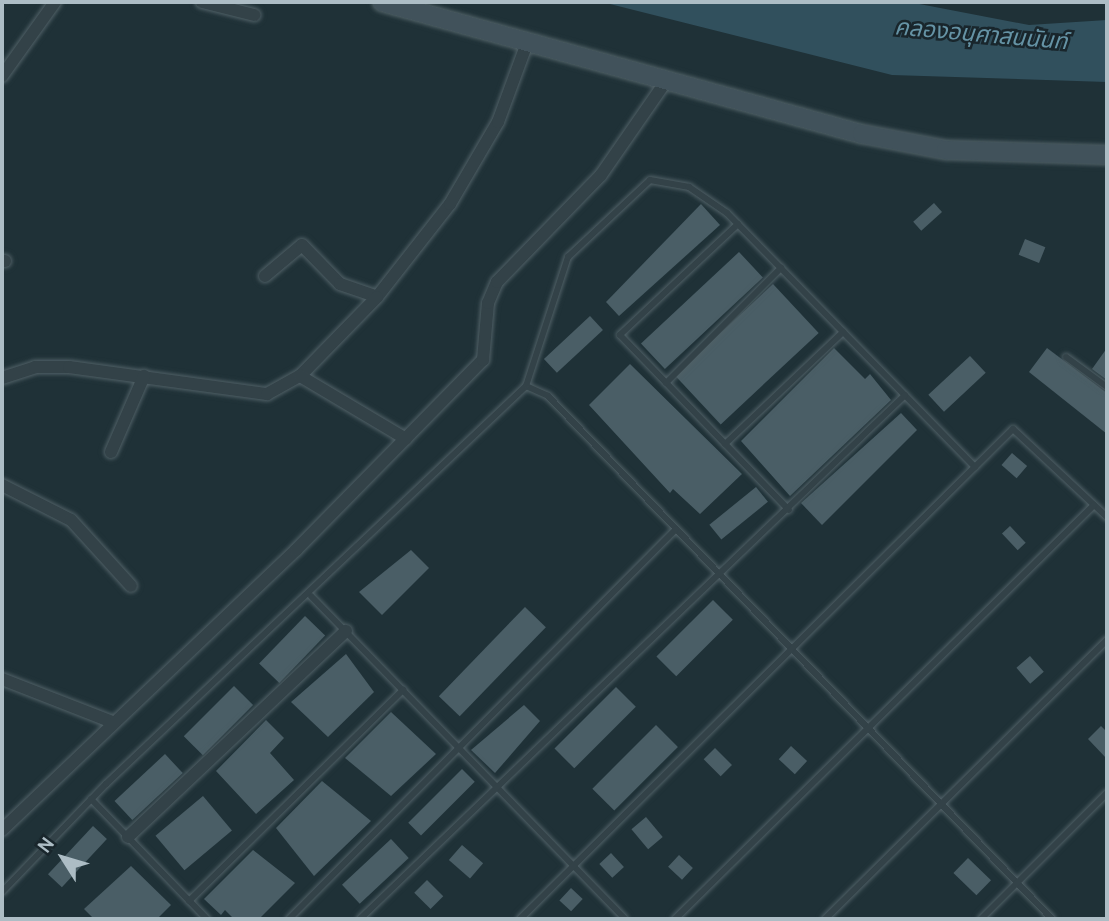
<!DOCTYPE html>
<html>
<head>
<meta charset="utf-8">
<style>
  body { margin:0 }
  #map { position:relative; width:1109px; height:921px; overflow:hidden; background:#1f3137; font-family:Cabin,"Noto Sans Thai",sans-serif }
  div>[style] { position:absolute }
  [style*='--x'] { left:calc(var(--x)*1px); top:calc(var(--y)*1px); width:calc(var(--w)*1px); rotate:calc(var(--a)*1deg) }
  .water>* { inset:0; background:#31505d }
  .building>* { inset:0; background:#4a5e66; transform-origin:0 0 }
  .roads { filter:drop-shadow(0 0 2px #506066) drop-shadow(0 0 2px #506066) }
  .service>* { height:6px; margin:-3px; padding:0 3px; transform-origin:3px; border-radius:3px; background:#334248 }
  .minor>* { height:12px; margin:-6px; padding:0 6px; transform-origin:6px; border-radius:6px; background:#334248 }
  .secondary>* { height:18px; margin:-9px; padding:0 9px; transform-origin:9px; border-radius:9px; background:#41525b }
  span { translate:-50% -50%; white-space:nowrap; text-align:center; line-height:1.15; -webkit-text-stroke:5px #19262c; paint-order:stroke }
  .water-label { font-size:23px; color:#6593a5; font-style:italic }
  .frame { position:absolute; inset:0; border:4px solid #adbdc5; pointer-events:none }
  .north { position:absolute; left:28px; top:823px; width:70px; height:70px; -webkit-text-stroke:5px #19262c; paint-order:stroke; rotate:307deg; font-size:19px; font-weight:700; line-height:28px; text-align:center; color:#adbdc5 }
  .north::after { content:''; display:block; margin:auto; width:24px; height:32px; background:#adbdc5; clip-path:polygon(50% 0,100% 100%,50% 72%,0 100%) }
</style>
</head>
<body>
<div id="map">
  <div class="water">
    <i style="clip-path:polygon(602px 2px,909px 2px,1029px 25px,1107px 20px,1107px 82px,892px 75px)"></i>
  </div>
  <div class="building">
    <i style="left:934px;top:203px;width:12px;height:28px;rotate:48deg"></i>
    <i style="clip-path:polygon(701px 204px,720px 225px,619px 316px,606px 302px)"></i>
    <i style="left:1025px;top:239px;width:22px;height:17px;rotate:22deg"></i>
    <i style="left:739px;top:252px;width:35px;height:134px;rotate:47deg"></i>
    <i style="left:773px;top:284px;width:67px;height:134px;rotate:47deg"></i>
    <i style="left:590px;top:316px;width:19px;height:63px;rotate:47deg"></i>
    <i style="clip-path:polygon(834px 348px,865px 379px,870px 374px,891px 400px,790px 496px,741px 441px)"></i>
    <i style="clip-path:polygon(1047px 348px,1107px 393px,1107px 434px,1029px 372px)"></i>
    <i style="clip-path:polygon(1107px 348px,1107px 380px,1092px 369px)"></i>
    <i style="left:970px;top:356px;width:23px;height:57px;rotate:47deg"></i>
    <i style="clip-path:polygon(630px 364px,742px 474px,700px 514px,673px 489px,670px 493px,589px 405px)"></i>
    <i style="clip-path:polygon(901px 413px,917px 430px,822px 525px,801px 503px)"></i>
    <i style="left:1012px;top:453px;width:20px;height:16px;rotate:41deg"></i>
    <i style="left:756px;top:487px;width:19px;height:60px;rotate:51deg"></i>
    <i style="left:1010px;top:526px;width:23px;height:11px;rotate:47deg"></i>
    <i style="clip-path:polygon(411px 550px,429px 568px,382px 615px,359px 592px)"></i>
    <i style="left:713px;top:600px;width:28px;height:80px;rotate:45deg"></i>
    <i style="left:525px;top:607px;width:29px;height:124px;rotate:44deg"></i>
    <i style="left:305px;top:616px;width:28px;height:66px;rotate:44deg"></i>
    <i style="clip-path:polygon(346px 654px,374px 692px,328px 737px,291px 702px)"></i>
    <i style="left:1030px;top:656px;width:21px;height:18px;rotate:49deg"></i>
    <i style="left:234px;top:686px;width:27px;height:71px;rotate:45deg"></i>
    <i style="left:616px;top:687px;width:28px;height:87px;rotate:45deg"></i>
    <i style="clip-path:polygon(524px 705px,540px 721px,495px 773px,471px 750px)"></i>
    <i style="clip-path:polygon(391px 712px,436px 754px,391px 796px,345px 758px)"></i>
    <i style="clip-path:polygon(266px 720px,284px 738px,270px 753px,294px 780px,256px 814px,216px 771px)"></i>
    <i style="left:656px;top:725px;width:31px;height:90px;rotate:45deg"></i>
    <i style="clip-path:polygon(1101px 726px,1107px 732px,1107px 759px,1088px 739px)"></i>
    <i style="left:791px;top:746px;width:22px;height:18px;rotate:43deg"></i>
    <i style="left:715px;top:748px;width:24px;height:16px;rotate:45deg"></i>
    <i style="left:165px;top:754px;width:26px;height:69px;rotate:47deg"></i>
    <i style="left:462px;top:769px;width:18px;height:76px;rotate:45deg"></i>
    <i style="clip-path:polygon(322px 781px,371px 821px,314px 876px,276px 828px)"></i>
    <i style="left:203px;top:796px;width:45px;height:62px;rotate:50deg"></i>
    <i style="left:646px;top:817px;width:26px;height:19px;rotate:50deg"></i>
    <i style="left:93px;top:826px;width:19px;height:66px;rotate:43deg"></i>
    <i style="left:391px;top:839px;width:26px;height:67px;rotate:47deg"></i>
    <i style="left:462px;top:845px;width:28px;height:20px;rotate:41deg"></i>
    <i style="clip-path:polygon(253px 850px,295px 883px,259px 919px,234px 919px,225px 910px,221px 915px,204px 899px)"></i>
    <i style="left:611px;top:853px;width:19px;height:16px;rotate:47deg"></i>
    <i style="left:679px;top:855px;width:19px;height:16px;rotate:43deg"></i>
    <i style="left:968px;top:858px;width:32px;height:21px;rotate:44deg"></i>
    <i style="clip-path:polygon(131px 866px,171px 905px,157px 919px,94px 919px,84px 909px)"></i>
    <i style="left:427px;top:880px;width:23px;height:18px;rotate:45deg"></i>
    <i style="left:571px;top:888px;width:16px;height:17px;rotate:43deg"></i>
  </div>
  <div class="roads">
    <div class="service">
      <i style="--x:738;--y:224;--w:162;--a:136.8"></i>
      <i style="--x:620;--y:335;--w:243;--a:46"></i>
      <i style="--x:1066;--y:357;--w:51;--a:36.2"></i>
      <i style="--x:666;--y:383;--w:163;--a:-45"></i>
      <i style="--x:526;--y:386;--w:24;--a:24"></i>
      <i style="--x:548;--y:396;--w:726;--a:46.06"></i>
      <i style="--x:725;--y:444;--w:163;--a:-43.5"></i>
      <i style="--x:311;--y:596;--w:450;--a:45.8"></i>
      <i style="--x:91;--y:799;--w:167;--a:46"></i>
      <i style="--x:2;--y:892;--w:150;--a:-46.1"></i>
      <i style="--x:106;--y:784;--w:579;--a:-43.46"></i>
      <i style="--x:526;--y:386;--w:136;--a:-72"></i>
      <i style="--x:568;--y:257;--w:112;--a:-43.2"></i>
      <i style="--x:650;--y:180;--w:40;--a:10"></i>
      <i style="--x:689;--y:187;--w:46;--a:34.4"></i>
      <i style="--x:727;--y:213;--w:355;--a:45.7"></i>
      <i style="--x:189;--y:901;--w:301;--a:-44.6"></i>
      <i style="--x:289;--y:919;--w:549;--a:-45.22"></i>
      <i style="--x:360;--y:919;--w:756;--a:-43.87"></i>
      <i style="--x:520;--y:919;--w:695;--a:-44.83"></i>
      <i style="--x:1013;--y:429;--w:129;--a:43.1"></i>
      <i style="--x:675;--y:919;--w:589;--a:-44.66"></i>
      <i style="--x:825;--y:919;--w:397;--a:-44.7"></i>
      <i style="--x:981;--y:919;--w:178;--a:-45"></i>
    </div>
    <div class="minor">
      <i style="--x:202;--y:2;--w:54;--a:14"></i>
      <i style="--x:2;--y:76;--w:91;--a:-54.4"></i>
      <i style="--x:2;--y:261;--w:3;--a:0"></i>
      <i style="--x:265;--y:276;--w:48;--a:-40"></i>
      <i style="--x:302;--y:245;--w:54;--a:45.7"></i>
      <i style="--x:340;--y:284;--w:39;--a:19"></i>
      <i style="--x:377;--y:297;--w:118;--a:-51.9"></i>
      <i style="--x:450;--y:204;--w:95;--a:-59.7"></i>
      <i style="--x:498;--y:122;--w:84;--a:-69.8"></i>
      <i style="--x:300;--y:376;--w:110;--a:-45.7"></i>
      <i style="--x:2;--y:378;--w:35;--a:-18"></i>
      <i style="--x:35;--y:367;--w:34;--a:0"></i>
      <i style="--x:69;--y:367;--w:200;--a:7.8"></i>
      <i style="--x:267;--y:394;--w:38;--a:-29"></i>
      <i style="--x:300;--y:376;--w:123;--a:30.7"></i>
      <i style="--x:111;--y:452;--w:83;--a:-66.5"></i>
      <i style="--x:2;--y:485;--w:77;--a:26.9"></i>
      <i style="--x:71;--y:520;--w:89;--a:47.7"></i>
      <i style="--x:2;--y:679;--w:116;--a:21.3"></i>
      <i style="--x:2;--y:830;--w:406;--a:-43.6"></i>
      <i style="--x:296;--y:550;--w:267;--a:-45.5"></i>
      <i style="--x:483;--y:360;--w:57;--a:-85"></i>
      <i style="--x:488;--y:303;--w:23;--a:-67"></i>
      <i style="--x:497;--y:282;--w:149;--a:-45.8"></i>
      <i style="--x:601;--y:175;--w:111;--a:-55.3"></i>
      <i style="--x:128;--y:837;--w:300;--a:-43.4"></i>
    </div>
    <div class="secondary">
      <i style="--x:382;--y:2;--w:498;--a:15.4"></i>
      <i style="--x:862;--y:134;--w:86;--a:10.8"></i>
      <i style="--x:946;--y:150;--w:161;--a:1.8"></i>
    </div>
  </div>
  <div class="water-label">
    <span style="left:981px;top:34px;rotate:5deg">คลองอนุศาสนนันท์</span>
  </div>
  <div class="frame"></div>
  <div class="north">N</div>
</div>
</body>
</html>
